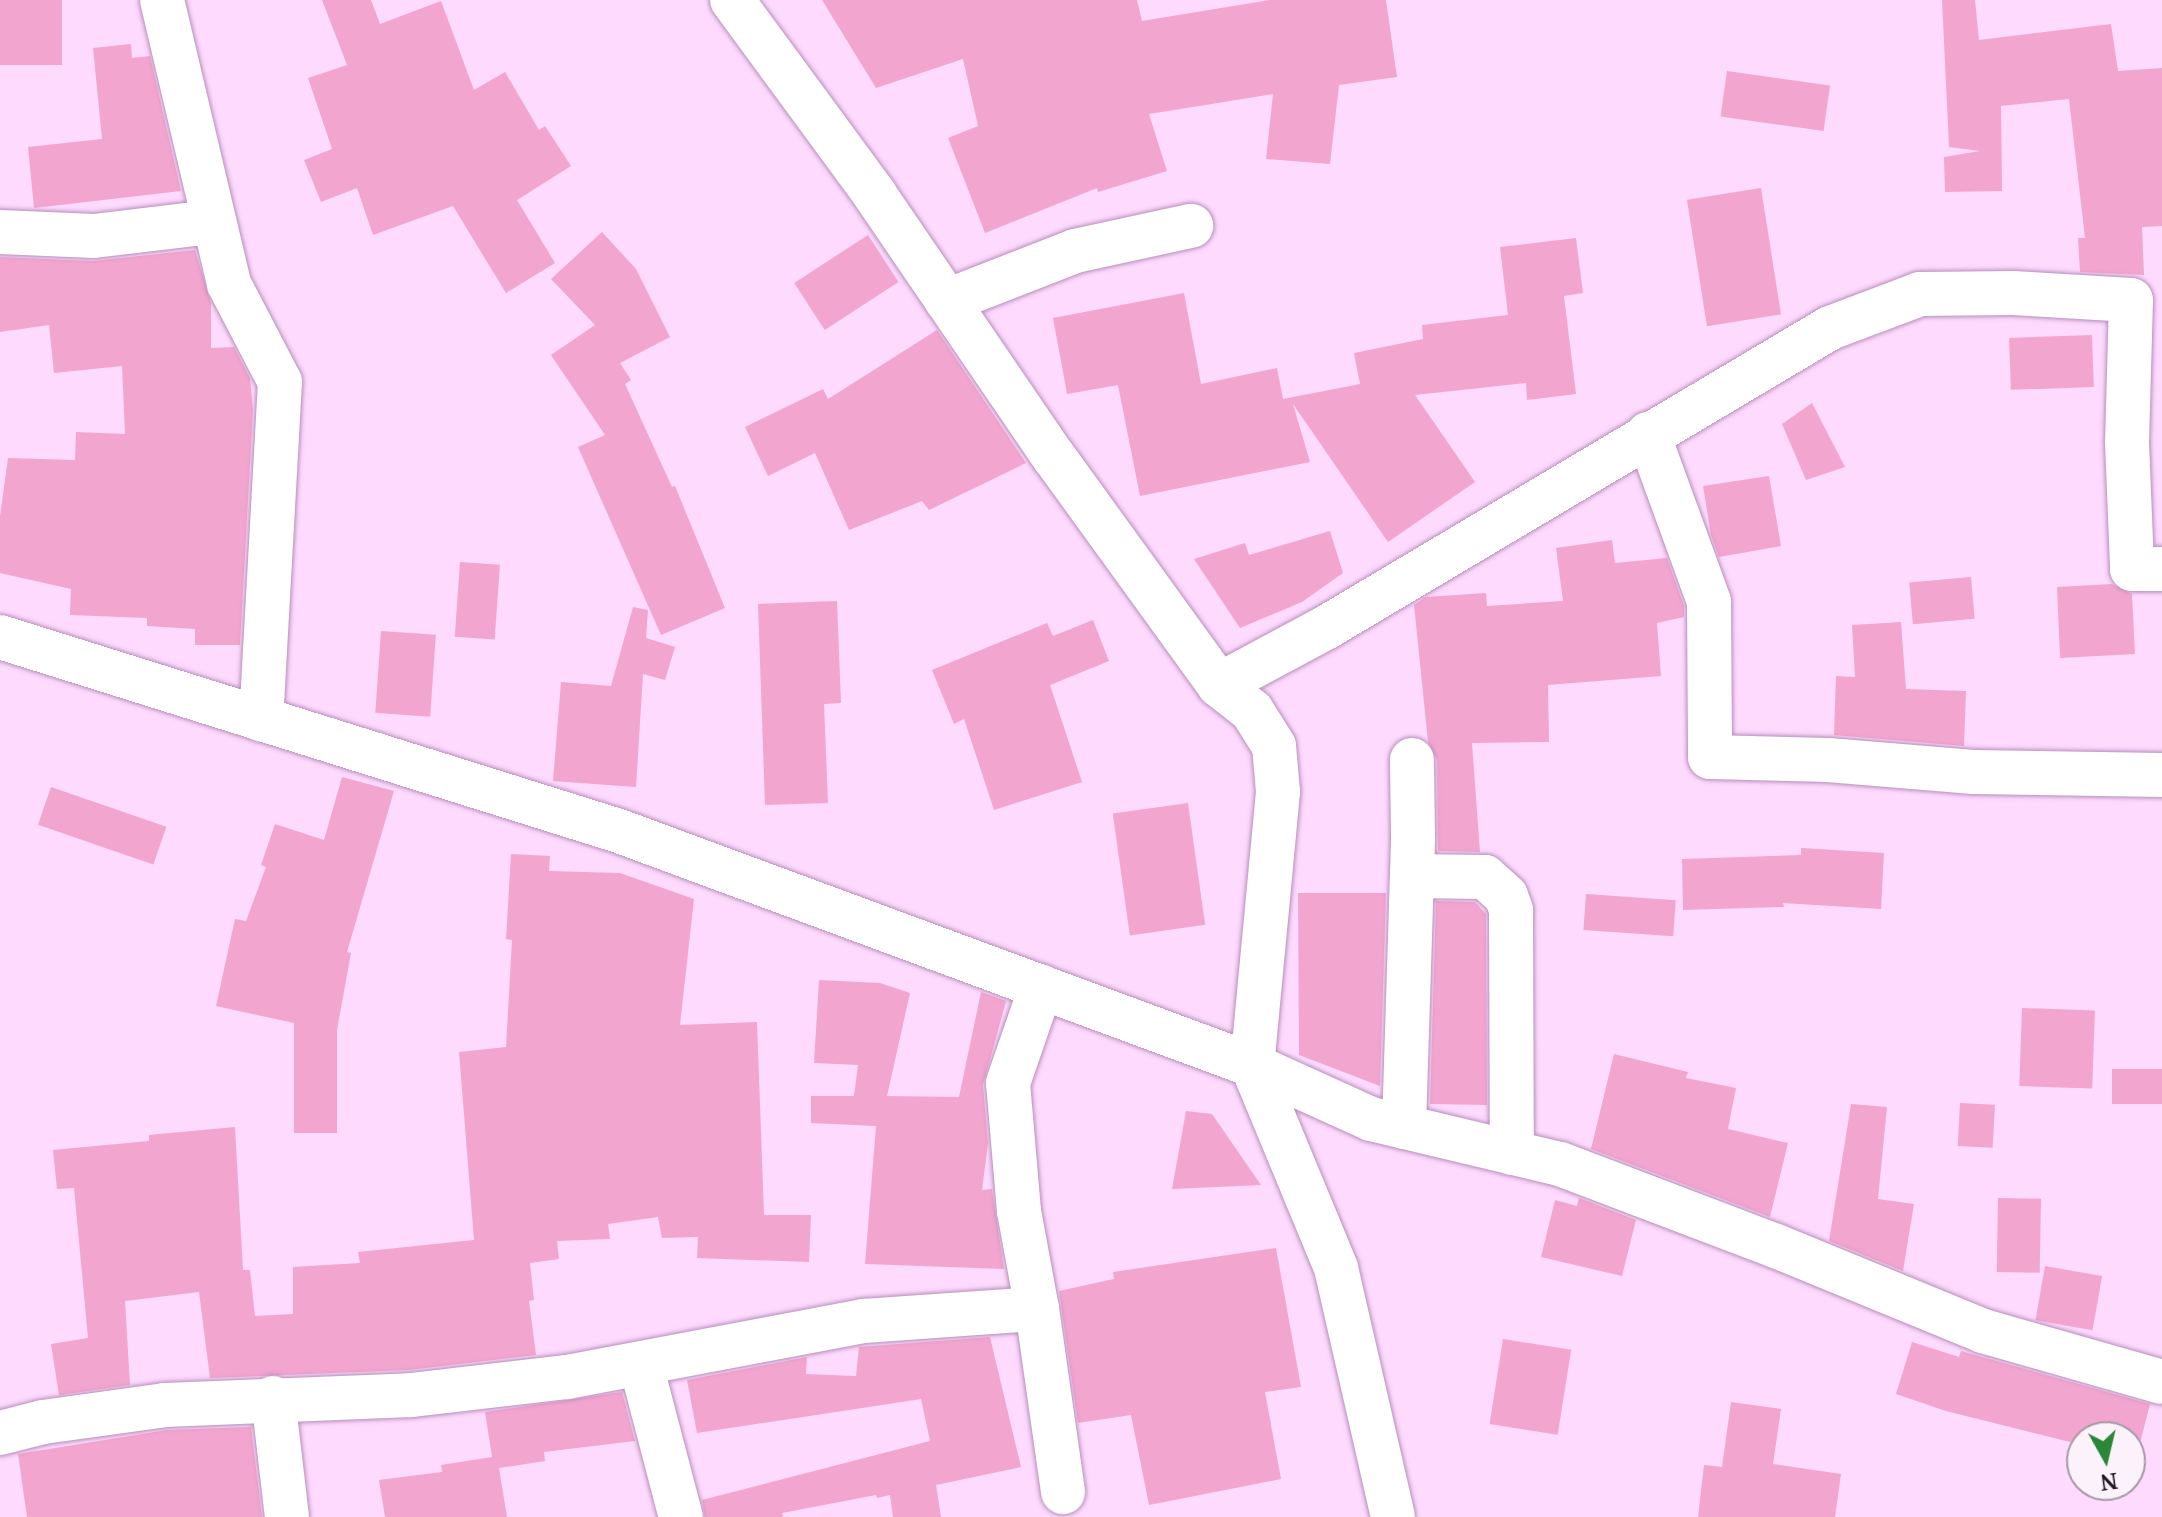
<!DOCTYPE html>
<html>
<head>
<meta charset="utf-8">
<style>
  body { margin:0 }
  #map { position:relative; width:2162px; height:1517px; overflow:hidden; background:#fedaff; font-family:"Noto Serif",serif }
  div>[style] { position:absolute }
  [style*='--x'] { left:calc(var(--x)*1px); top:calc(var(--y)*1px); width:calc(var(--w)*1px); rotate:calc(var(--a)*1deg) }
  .building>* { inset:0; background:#f2a5cf; transform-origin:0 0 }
  .roads { filter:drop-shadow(0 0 2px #b88eb9) drop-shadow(0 0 2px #b88eb9) }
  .minor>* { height:44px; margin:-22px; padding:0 22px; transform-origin:22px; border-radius:22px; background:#fff }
  .major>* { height:44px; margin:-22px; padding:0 22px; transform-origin:22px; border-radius:22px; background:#fff }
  span { translate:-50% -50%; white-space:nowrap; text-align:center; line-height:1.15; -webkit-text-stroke:7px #fbf2fb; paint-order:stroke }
  .north { position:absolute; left:2066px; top:1421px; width:80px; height:80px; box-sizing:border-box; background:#fbf2fb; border:2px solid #a599a5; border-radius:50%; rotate:172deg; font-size:22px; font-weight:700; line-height:32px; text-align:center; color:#241424 }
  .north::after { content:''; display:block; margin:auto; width:28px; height:36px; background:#2b8737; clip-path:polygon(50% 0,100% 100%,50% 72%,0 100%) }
</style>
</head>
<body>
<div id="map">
  <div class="building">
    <i style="left:0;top:0;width:62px;height:65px"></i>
    <i style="clip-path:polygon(322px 0,371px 0,380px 24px,441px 1px,474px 90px,505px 72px,539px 130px,545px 126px,571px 166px,517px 200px,555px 263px,506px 293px,453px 206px,373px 235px,357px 188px,321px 202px,304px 160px,332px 149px,308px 78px,347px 65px)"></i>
    <i style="clip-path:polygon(822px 0,1137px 0,1142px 21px,1270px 0,1386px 0,1397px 77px,1339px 85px,1330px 164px,1266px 159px,1273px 94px,1149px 114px,1167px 171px,1098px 192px,1097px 188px,985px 233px,948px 138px,978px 126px,963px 59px,876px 88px)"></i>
    <i style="clip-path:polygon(1942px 0,1975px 0,1979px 40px,2111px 24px,2118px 71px,2162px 68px,2162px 226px,2142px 227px,2144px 275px,2080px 272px,2078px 238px,2085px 238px,2069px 99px,2001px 106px,2002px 191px,1945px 192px,1944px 157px,1980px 151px,1949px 147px)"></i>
    <i style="clip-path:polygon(131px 44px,132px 58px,150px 56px,181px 191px,34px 208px,28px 147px,102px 139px,93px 48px)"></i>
    <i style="left:1727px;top:71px;width:104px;height:46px;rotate:8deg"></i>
    <i style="left:1761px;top:188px;width:128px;height:75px;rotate:81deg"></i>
    <i style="clip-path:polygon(602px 232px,636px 269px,670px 337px,620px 363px,631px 380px,625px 384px,672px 487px,675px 486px,725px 608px,661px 635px,578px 447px,605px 435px,551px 355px,595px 325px,551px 279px)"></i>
    <i style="left:868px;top:235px;width:56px;height:88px;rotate:57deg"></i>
    <i style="clip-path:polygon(1576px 238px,1583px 293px,1564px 296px,1576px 394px,1527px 400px,1526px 383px,1415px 395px,1475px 482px,1388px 542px,1293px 404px,1310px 462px,1140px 496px,1118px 385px,1067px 394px,1053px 318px,1184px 293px,1201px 384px,1277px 368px,1283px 399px,1360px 384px,1354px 353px,1423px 339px,1422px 325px,1508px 315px,1500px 247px)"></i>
    <i style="clip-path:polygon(195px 250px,211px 303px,211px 348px,234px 347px,250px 378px,253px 410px,240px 645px,195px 645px,195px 629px,147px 626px,147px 618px,70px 615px,71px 589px,0 573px,0 516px,8px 458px,75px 460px,76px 432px,125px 434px,122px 366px,54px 373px,49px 325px,0 332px,0 257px,93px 261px)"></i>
    <i style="clip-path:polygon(937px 330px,1026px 463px,929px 510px,922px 501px,849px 530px,815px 453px,768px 476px,745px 427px,823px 389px,828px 399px)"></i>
    <i style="left:2092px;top:335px;width:52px;height:83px;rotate:88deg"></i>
    <i style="clip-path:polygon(1812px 403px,1845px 467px,1806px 480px,1782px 424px)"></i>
    <i style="clip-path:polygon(1769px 476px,1781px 546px,1719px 557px,1711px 535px,1703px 486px)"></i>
    <i style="clip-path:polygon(1330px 531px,1343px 573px,1302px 602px,1240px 628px,1194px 559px,1245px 543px,1249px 555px)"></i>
    <i style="clip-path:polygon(1612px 540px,1615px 563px,1667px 558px,1684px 606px,1684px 617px,1657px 623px,1661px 676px,1548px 685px,1549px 742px,1472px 743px,1480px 852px,1438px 851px,1437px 760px,1428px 742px,1414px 605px,1426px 597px,1486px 593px,1487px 606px,1563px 601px,1556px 548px)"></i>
    <i style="left:460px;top:562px;width:40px;height:75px;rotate:4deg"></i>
    <i style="left:1971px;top:577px;width:42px;height:62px;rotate:85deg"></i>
    <i style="clip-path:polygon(2112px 584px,2132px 594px,2135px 654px,2060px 658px,2057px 587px)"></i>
    <i style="clip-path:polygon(837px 601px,841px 703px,824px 704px,828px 803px,765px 805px,758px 604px)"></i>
    <i style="clip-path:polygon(633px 607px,648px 610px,646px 638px,675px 647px,665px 680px,643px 674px,636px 787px,553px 781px,561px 682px,611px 686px)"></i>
    <i style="clip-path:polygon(1093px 620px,1109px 661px,1050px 685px,1082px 782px,994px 810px,964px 719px,954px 724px,932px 670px,1047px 623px,1053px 636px)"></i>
    <i style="clip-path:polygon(1901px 622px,1906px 689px,1966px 691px,1964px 746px,1834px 735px,1836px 676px,1855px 677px,1852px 625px)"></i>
    <i style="left:381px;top:631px;width:55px;height:82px;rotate:4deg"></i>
    <i style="clip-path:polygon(342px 777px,394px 791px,347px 952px,351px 953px,337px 1030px,337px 1133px,294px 1133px,294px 1023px,216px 1006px,235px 919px,246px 921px,266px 867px,261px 865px,275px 824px,324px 840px)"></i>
    <i style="left:51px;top:787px;width:122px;height:40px;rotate:19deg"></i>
    <i style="left:1188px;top:803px;width:123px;height:76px;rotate:82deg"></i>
    <i style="clip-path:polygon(1801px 848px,1884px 853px,1881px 909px,1783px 903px,1784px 907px,1683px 910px,1682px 859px,1801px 855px)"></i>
    <i style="clip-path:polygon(511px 854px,550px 856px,549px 871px,620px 873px,694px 899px,680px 1025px,757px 1022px,764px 1215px,811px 1215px,809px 1262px,697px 1258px,698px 1237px,662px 1238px,658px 1217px,608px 1224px,610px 1239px,557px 1241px,559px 1259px,530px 1263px,534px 1300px,529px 1301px,536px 1355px,409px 1370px,210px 1378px,199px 1292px,125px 1301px,130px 1385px,59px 1395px,51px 1344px,88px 1338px,74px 1188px,57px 1189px,53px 1150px,149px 1141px,149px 1135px,235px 1127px,243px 1270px,250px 1270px,255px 1316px,293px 1314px,293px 1267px,360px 1263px,358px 1252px,474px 1240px,459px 1052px,506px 1047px,512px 940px,506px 939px)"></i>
    <i style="clip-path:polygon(1298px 893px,1386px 893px,1380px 1086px,1299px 1055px)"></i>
    <i style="left:1586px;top:894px;width:90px;height:36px;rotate:4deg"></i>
    <i style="clip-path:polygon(1436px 901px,1475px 902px,1486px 914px,1487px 1105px,1430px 1104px)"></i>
    <i style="clip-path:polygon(819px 980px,880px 983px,910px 993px,887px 1096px,959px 1097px,981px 992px,1006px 1001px,983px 1085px,988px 1143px,982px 1190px,992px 1189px,1004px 1269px,865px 1264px,876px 1126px,811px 1123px,811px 1096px,854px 1096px,858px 1065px,814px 1063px)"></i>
    <i style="left:2022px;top:1008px;width:73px;height:78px;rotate:2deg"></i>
    <i style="clip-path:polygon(1614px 1054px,1688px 1072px,1686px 1078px,1736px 1088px,1728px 1129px,1788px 1143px,1770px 1217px,1591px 1149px)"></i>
    <i style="left:2112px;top:1069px;width:50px;height:35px"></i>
    <i style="left:1960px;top:1103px;width:35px;height:43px;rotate:3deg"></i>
    <i style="clip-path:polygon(1851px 1104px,1887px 1107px,1878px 1199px,1914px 1204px,1903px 1271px,1829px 1241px)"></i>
    <i style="clip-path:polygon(1186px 1111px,1212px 1114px,1261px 1185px,1172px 1189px)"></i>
    <i style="clip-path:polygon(1579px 1198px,1636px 1220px,1622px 1276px,1541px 1257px,1555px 1200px,1577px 1206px)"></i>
    <i style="left:1998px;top:1198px;width:43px;height:74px;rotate:1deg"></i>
    <i style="clip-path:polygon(1276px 1248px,1301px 1387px,1265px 1392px,1281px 1479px,1149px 1505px,1131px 1415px,1078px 1423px,1059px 1291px,1114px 1279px,1113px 1272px)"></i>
    <i style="left:2045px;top:1266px;width:58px;height:55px;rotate:10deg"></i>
    <i style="clip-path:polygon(990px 1337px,1021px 1467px,936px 1485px,941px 1517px,893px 1517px,890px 1495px,877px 1498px,876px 1495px,782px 1513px,783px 1517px,705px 1517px,702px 1500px,930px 1441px,921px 1399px,697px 1433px,687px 1380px,807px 1357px,806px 1374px,856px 1376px,859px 1347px)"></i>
    <i style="left:1503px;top:1339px;width:69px;height:86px;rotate:9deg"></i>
    <i style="clip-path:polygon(1912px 1342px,1959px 1357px,1961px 1351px,1975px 1355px,2150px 1404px,2131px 1478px,2130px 1437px,2082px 1437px,2082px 1466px,2069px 1463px,2074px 1443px,1946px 1411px,1896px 1394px)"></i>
    <i style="clip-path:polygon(622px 1392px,635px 1441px,544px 1452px,545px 1461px,499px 1468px,507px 1517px,385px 1517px,379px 1480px,442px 1472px,441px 1465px,492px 1457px,485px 1412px)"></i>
    <i style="clip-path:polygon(1731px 1402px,1781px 1409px,1773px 1464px,1841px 1474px,1835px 1517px,1698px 1517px,1704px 1465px,1722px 1467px)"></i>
    <i style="clip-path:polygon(251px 1427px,262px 1517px,27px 1517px,18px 1454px,167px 1430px)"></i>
  </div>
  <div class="roads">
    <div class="minor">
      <i style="--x:162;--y:0;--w:292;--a:76.7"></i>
      <i style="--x:229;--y:284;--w:110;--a:62.5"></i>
      <i style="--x:280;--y:382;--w:338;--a:93.2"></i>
      <i style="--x:0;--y:232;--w:94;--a:2.4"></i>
      <i style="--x:94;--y:236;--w:119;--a:-6.8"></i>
      <i style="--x:947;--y:301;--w:137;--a:-21.3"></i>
      <i style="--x:1075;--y:251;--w:119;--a:-12.2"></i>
      <i style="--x:1648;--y:434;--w:179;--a:70"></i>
      <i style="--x:1709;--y:602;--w:155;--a:89.6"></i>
      <i style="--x:1710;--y:757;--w:118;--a:1.5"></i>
      <i style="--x:1828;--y:760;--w:146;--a:4.7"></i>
      <i style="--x:1974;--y:772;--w:188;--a:0.9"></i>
      <i style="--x:1219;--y:685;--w:123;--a:-28.2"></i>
      <i style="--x:1327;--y:627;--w:585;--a:-30.73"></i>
      <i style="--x:1830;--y:328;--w:96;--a:-20.7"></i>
      <i style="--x:1920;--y:294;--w:93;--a:-0.6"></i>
      <i style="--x:2013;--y:293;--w:118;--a:3.4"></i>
      <i style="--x:2131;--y:300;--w:142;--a:91.6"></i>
      <i style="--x:2127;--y:442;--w:127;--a:87.7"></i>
      <i style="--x:2132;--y:569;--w:30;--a:0"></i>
      <i style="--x:1412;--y:876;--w:73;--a:0.8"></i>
      <i style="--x:1485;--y:877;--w:28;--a:42"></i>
      <i style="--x:1506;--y:896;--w:15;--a:70"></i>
      <i style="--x:1511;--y:910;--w:243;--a:89.8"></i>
      <i style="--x:1252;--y:1065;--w:131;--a:24.4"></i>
      <i style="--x:1371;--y:1119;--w:194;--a:13.4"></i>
      <i style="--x:1560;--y:1164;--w:231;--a:20.8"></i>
      <i style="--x:1776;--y:1246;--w:224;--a:22.3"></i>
      <i style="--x:1983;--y:1331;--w:186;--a:15.9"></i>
      <i style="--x:1404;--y:1127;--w:291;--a:-88.2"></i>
      <i style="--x:1413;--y:836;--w:76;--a:-90.8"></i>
      <i style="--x:1037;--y:1309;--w:185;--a:81.9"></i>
      <i style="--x:641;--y:1365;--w:157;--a:75.3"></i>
      <i style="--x:273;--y:1398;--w:120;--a:83.3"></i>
      <i style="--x:0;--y:1433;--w:44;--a:-14.3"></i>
      <i style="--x:43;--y:1422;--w:123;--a:-7.9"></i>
      <i style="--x:165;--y:1405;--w:246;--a:-2.3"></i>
      <i style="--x:411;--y:1395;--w:157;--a:-6.6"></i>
      <i style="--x:567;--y:1377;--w:302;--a:-10.7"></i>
      <i style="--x:864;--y:1321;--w:173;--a:-4"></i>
      <i style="--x:1037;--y:1309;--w:100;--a:-100.4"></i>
      <i style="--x:1019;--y:1211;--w:128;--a:-94.9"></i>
      <i style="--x:1008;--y:1083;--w:102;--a:-71"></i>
    </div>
    <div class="major">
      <i style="--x:732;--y:0;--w:242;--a:53.7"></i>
      <i style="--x:875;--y:195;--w:317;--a:55.7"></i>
      <i style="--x:1054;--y:457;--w:281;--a:54.1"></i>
      <i style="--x:1219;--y:685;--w:42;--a:38.2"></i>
      <i style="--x:1252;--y:711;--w:41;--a:57.8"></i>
      <i style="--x:1274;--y:746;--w:46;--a:85"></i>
      <i style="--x:1278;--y:792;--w:274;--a:95.4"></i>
      <i style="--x:1252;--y:1065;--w:220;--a:67.5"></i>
      <i style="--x:1336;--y:1268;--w:255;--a:77.1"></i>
      <i style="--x:0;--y:637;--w:649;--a:17.4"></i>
      <i style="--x:619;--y:831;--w:675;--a:20.29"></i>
    </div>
  </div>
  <div class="north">N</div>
</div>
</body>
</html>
